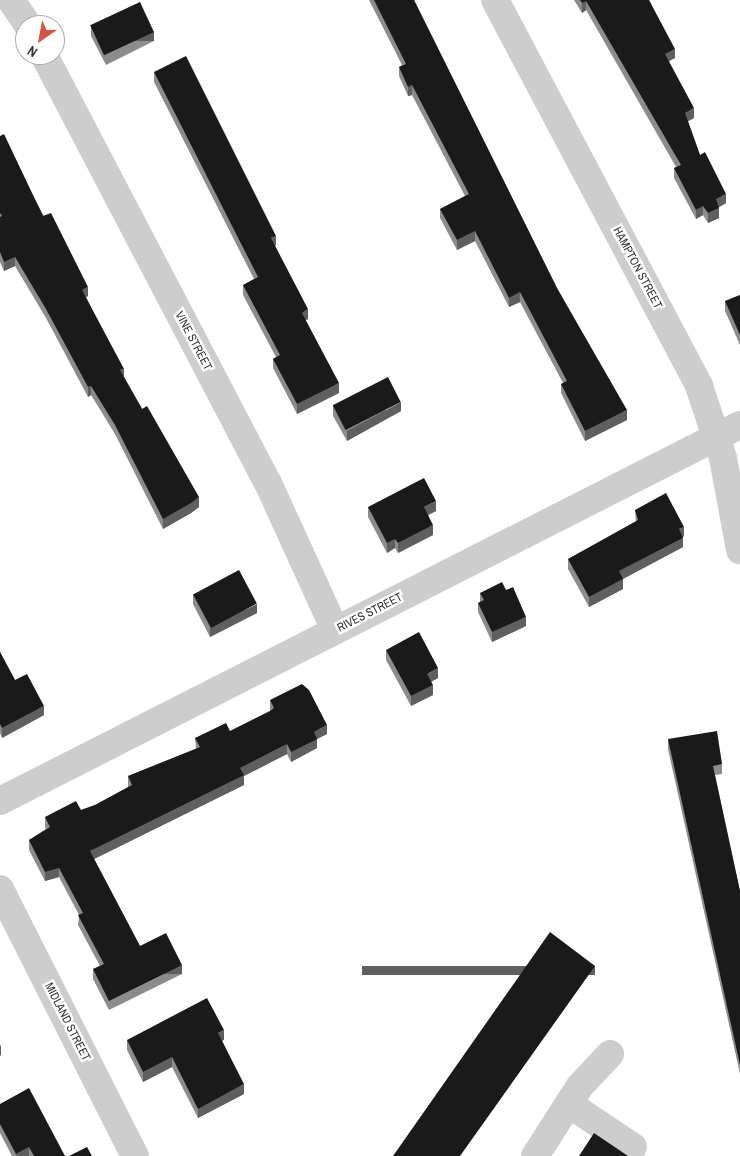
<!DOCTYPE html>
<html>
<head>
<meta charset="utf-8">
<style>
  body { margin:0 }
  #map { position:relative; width:740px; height:1156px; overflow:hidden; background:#fff; font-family:"Archivo Narrow",sans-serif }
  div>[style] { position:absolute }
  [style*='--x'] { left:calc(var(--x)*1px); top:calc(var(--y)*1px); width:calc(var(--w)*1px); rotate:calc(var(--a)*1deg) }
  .minor>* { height:28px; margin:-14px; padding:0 14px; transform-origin:14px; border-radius:14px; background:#cdcdcd }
  .wall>* { inset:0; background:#8c8c8c }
  .shaded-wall>* { inset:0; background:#5f5f5f; transform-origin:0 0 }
  .building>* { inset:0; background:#1a1a1a; transform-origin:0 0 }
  span { translate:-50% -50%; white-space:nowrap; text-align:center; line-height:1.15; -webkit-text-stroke:5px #fff; paint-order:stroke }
  .street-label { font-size:12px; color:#333 }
  .north { position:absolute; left:15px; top:15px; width:50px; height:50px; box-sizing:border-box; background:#fff; border:1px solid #adadad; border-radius:50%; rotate:213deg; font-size:14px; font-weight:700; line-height:20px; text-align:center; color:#333 }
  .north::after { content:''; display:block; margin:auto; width:18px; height:22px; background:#d55249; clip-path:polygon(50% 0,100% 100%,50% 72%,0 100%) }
</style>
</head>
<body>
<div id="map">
  <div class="minor">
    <i style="--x:11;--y:0;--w:30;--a:56"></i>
    <i style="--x:495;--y:0;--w:437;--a:62.1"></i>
    <i style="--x:699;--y:386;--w:76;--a:71.6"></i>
    <i style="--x:723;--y:458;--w:94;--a:79.5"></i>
    <i style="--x:44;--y:55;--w:483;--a:62.4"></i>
    <i style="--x:268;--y:483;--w:162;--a:65.5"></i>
    <i style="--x:0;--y:801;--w:830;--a:-26.94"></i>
    <i style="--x:0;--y:889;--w:299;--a:63.2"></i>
    <i style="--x:569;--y:1104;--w:77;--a:33.9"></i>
    <i style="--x:535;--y:1156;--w:83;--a:-57.3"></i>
    <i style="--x:580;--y:1086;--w:44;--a:-46.8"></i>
  </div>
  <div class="wall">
    <i style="clip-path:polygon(369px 0,414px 0,557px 288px,627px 420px,585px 441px,561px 393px,561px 384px,563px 383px,520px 302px,509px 307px,475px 241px,457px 250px,440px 218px,440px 209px,465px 196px,412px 95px,408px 96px,399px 76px,399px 67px,402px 65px)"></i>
    <i style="clip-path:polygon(574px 0,649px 0,675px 58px,669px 61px,694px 118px,688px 121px,700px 155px,726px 203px,719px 207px,719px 218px,708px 223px,703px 215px,696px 219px,674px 178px,674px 168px,676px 167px,586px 10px,582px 13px)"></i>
    <i style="clip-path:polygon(91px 26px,154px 41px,106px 65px,91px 36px)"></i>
    <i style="clip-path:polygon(154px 72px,276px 245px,275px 246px,308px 319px,305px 320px,339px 393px,297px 414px,273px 368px,273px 359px,276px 357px,243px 295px,243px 285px,254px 279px,154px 82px)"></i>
    <i style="clip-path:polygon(0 136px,88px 296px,86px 297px,124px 377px,199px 507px,191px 513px,163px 529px,115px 434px,91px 395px,88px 397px,46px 318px,15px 266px,4px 271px,0 262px)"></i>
    <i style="clip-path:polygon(740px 295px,740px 345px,725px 311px,725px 301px)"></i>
    <i style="clip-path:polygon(333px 406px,401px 411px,347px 441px,333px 416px)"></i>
    <i style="clip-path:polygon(368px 507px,436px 511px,428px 515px,433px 535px,398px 553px,395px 548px,387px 553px,368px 517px)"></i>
    <i style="clip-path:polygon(635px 510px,684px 536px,683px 537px,683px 547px,623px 579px,623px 589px,589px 607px,568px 569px,568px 559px,636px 522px)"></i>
    <i style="clip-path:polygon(506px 590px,526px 626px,492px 642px,478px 612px,478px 603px,480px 602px,480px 593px)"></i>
    <i style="clip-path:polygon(193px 594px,257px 613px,210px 637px,193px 604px)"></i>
    <i style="clip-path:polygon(386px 650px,438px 678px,431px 682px,433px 695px,411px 706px,386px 660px)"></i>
    <i style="clip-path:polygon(0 652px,15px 680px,44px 715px,2px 738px,0 733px)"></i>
    <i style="clip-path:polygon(270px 700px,327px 734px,317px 739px,317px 748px,291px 762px,287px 754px,244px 776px,244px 785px,94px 859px,140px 946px,182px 974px,109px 1010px,93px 979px,93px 969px,100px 966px,78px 925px,79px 915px,59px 877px,45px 881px,29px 850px,29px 840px,46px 829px,45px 827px,45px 817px,81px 810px,95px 805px,128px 787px,128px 776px,196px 749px,195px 738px,230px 731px,270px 711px)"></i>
    <i style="clip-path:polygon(668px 739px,722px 764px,722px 774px,715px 775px,740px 891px,740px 1074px,668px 749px)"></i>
    <i style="clip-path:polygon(127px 1040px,224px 1040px,222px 1040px,244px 1094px,198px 1118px,172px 1067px,143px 1082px,127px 1050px)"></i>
    <i style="clip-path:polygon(0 1104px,65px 1156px,12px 1156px,0 1133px)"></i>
  </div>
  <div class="shaded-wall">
    <i style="clip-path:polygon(586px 1px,586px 10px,582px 13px,582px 3px)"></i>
    <i style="left:154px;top:32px;width:9px;height:54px;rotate:90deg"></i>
    <i style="clip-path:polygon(675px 49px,675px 58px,665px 63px,665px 54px)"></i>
    <i style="clip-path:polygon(412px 85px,412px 95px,408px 96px,408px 87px)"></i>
    <i style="clip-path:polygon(694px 108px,694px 118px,685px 123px,685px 113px)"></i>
    <i style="clip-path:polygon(726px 194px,726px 203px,716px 209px,716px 199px)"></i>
    <i style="clip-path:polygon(703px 206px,703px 215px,696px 219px,696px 210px)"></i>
    <i style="clip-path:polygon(719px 208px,719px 218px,708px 223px,708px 213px)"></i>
    <i style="clip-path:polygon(475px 231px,475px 241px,457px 250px,457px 240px)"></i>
    <i style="clip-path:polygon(276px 236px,276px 245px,271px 248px,271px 238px)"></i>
    <i style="clip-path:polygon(15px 257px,15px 266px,4px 271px,4px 262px)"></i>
    <i style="clip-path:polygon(88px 287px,88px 296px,82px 299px,82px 290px)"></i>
    <i style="clip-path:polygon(520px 292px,520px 302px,509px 307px,509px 298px)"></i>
    <i style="clip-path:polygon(308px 309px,308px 319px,302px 322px,302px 313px)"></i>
    <i style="clip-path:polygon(124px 369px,124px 378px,120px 370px)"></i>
    <i style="clip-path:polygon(339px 383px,339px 393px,297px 414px,297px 404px)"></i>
    <i style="clip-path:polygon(91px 386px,91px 395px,88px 397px,88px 387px)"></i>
    <i style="clip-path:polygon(401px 402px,401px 411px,347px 441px,347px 431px)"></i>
    <i style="clip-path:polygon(627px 410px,627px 420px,585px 441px,585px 431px)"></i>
    <i style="clip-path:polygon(199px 497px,199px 507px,191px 513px,163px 529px,163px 519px)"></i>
    <i style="clip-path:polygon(436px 501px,436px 511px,424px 517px,424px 507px)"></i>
    <i style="clip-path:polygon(433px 525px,433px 535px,398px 553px,398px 543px)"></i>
    <i style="clip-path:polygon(684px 527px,684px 536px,679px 539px,679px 529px)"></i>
    <i style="clip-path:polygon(683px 538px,683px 547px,619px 581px,619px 571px)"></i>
    <i style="clip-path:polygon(395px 539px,395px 548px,387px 553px,387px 543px)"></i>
    <i style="clip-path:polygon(623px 579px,623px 589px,589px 607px,589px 597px)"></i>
    <i style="clip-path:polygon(257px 604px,257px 613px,210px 637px,210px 628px)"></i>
    <i style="clip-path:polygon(526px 617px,526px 626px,492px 642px,492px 632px)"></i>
    <i style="clip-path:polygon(438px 668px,438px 678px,427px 684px,427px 674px)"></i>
    <i style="clip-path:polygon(433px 685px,433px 695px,411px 706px,411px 696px)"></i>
    <i style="clip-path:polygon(44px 706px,44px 715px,2px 738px,2px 728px)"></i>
    <i style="clip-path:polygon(327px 725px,327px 734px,317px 739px,317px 748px,291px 762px,291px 752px,314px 732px)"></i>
    <i style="clip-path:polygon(287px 744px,287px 754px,244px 776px,244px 785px,90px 861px,90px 851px,240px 768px)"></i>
    <i style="clip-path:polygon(59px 868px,59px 877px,45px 881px,45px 872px)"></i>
    <i style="left:182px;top:965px;width:9px;height:81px;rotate:90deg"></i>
    <i style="left:595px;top:966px;width:9px;height:233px;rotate:90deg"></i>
    <i style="clip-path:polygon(224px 1030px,224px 1040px,218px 1043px,218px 1033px)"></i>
    <i style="clip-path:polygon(1px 1045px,1px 1055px,0 1056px,0 1046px)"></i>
    <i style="clip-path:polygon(172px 1057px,172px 1067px,143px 1082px,143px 1072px)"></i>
    <i style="clip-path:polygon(244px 1084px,244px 1094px,198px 1118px,198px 1109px)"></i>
    <i style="clip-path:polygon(29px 1147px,29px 1156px,16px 1156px,16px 1154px)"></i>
  </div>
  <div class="building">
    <i style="clip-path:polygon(374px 0,414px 0,557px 288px,627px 410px,585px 431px,561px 384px,567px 381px,520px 292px,509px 298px,475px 231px,457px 240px,440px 209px,469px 194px,412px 85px,408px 87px,399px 67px,406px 64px)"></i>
    <i style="clip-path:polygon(580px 0,649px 0,675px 49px,665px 54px,694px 108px,685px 113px,700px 155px,705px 152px,726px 194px,716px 199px,719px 208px,708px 213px,703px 206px,696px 210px,674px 168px,681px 165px,586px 1px,582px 3px)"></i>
    <i style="left:140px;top:2px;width:33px;height:55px;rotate:65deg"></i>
    <i style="clip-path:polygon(186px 56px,276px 236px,271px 238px,308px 309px,302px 313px,339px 383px,297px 404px,273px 359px,280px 355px,243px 285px,258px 277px,154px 72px)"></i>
    <i style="clip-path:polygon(4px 134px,43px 216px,51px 213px,88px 287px,82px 290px,124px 369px,120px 370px,142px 409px,147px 406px,199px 497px,191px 503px,163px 519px,115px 425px,91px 386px,88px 387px,46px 309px,15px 257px,4px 262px,0 252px,0 217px,2px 216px,0 213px,0 136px)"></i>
    <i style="clip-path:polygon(740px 295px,740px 335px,725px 301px)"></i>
    <i style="left:388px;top:377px;width:28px;height:62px;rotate:63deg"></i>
    <i style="clip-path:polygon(424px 478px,436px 501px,424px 507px,433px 525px,398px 543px,395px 539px,387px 543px,368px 507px)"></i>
    <i style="clip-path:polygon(666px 493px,684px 527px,679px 529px,683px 538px,619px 571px,623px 579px,589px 597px,568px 559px,638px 520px,635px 510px)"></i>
    <i style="left:239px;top:570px;width:38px;height:52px;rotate:62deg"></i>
    <i style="clip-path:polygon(502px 582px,506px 590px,513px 587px,526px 617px,492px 632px,478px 603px,484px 600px,480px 593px)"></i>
    <i style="clip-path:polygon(419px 632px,438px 668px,427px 674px,433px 685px,411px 696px,386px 650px)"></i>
    <i style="clip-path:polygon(0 652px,15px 680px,27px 674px,44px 706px,2px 728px,0 724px)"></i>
    <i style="clip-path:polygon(302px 684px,309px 690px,327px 725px,314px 732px,317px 739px,291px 752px,287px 744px,240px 768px,244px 775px,90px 851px,140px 946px,166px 933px,182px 965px,109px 1001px,93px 969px,104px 964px,78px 915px,83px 913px,59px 868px,45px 872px,29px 840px,50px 827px,45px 817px,76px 801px,81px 810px,95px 805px,132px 785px,128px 776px,200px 747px,195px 738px,226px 723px,230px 731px,270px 711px,274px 708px,270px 700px)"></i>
    <i style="clip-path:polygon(717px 731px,722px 764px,713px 766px,740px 891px,740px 1065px,668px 739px)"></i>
    <i style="clip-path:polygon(550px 932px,595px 966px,460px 1156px,393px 1156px)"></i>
    <i style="clip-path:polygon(207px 998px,224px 1030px,218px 1033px,244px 1084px,198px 1109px,172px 1057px,143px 1072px,127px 1040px)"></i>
    <i style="clip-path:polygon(29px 1088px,65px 1156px,34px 1156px,29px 1147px,16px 1154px,0 1124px,0 1104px)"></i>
    <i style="clip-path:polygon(594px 1133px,628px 1156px,579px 1156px)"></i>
    <i style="clip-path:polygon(87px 1147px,92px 1156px,69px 1156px)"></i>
  </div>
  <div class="street-label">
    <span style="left:637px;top:268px;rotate:62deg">HAMPTON STREET</span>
    <span style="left:193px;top:341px;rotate:62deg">VINE STREET</span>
    <span style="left:370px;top:613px;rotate:-27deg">RIVES STREET</span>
    <span style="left:67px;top:1022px;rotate:63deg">MIDLAND STREET</span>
  </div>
  <div class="north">N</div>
</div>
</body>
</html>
